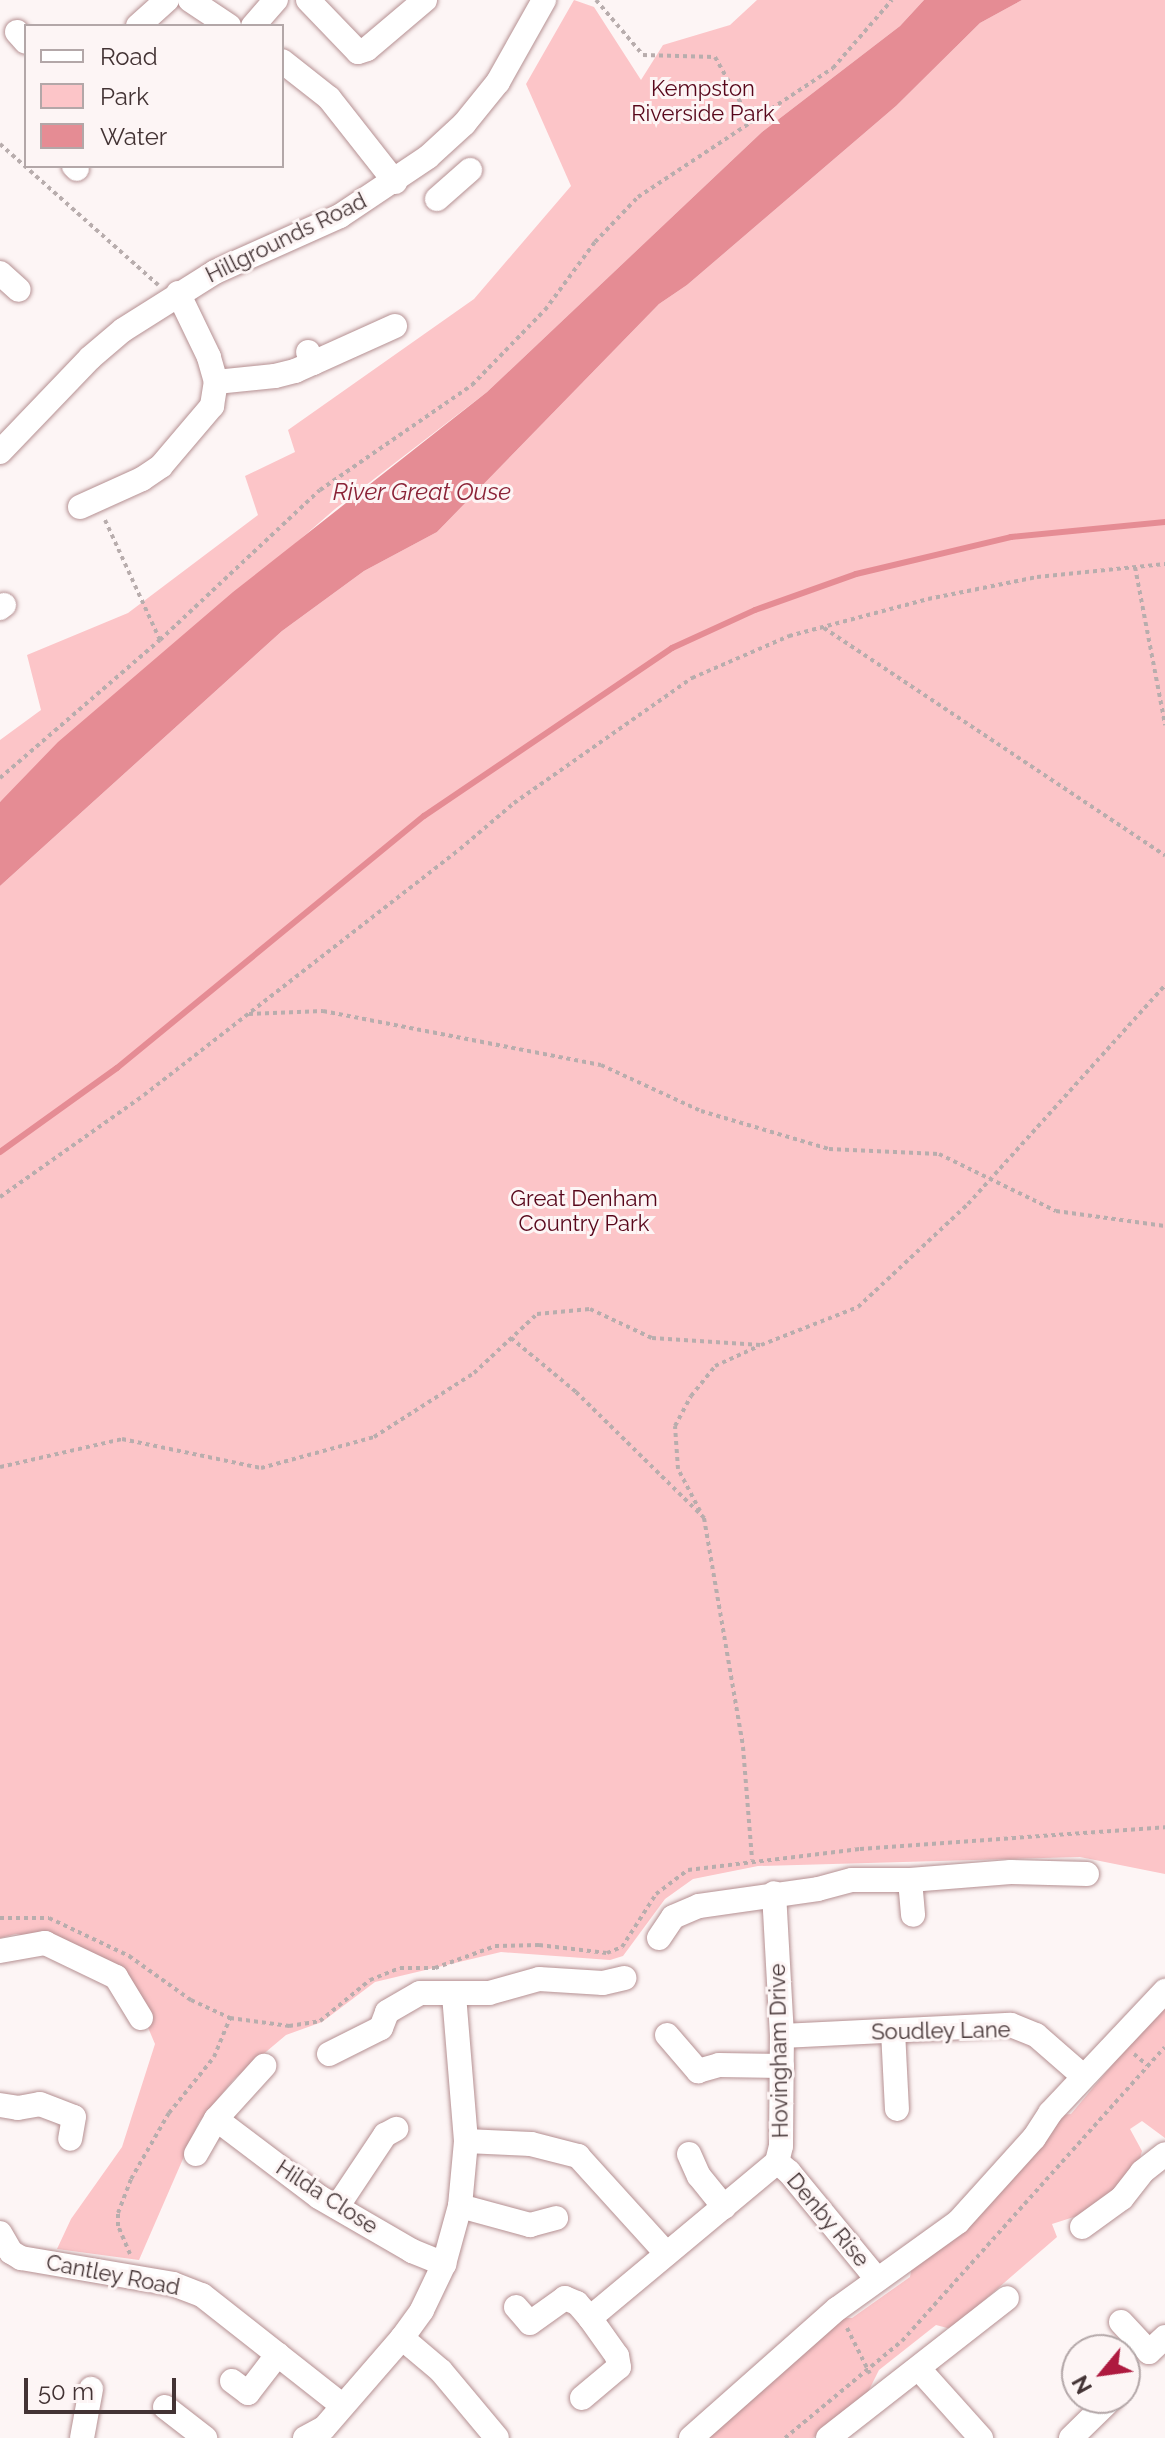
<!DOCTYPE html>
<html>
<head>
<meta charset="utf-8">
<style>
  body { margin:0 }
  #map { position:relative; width:1165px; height:2438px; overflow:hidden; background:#fdf5f5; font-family:Raleway,sans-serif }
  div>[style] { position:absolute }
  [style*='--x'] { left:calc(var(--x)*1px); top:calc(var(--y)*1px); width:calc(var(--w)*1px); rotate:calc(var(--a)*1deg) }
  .green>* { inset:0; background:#fcc5c8 }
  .water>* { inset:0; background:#e58c94 }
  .stream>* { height:6px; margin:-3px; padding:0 3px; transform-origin:3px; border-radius:3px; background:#e58c94 }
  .path>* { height:4px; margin-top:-2px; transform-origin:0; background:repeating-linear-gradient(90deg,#b8adad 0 4px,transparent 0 8px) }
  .roads { filter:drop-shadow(0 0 2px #b59092) drop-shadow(0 0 2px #b59092) }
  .minor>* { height:24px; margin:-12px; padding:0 12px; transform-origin:12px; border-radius:12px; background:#fff }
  span { translate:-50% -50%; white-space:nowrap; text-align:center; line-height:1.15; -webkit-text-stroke:6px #fdf5f5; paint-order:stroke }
  .park-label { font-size:22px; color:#58071b }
  .street-label { font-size:22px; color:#433334 }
  .water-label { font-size:24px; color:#8b2337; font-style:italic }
  .legend { position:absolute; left:24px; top:24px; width:260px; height:144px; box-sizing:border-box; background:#fdf5f5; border:2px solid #b3a7a8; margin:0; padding:10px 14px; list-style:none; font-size:24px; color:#433334 }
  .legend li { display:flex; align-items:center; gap:16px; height:40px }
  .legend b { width:40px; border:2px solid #b3a7a8 }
  .north { position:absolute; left:1061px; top:2334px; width:80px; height:80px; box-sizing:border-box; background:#fdf5f5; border:2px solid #b3a7a8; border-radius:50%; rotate:241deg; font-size:22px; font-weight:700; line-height:32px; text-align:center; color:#433334 }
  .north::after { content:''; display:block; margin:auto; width:28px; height:36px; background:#ae1a3f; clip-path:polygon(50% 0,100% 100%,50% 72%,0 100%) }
  .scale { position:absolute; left:24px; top:2378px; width:152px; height:36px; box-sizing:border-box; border:4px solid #433334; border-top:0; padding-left:10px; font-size:24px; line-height:28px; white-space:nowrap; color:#433334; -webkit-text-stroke:6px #fdf5f5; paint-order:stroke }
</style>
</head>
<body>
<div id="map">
  <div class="green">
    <i style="clip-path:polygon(574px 0,594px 7px,641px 80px,663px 45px,730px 25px,757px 0,924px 0,900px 26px,762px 132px,487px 392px,335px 509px,0 802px,0 740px,41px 710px,27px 655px,128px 613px,258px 515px,245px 476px,295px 452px,288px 430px,474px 299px,571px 186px,526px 84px)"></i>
    <i style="clip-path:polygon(1022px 0,1165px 0,1165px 1874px,1080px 1857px,758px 1866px,693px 1879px,665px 1899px,623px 1956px,610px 1960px,501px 1952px,375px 1982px,322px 2022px,286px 2035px,234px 2079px,199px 2122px,139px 2260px,57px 2249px,71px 2219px,122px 2147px,155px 2044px,136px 1999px,44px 1938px,16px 1934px,0 1938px,0 886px,282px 631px,364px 571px,437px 532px,659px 304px,687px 285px,896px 106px,980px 23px)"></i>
    <i style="clip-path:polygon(1165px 2002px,1165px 2138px,1142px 2121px,1130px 2129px,1142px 2151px,1138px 2165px,1103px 2200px,1080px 2215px,1052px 2224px,1057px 2237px,951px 2329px,936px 2325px,879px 2370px,867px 2394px,813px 2438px,699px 2438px,837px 2318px,852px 2318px,910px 2277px,913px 2262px,1062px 2115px,1071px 2114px)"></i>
  </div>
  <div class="water">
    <i style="clip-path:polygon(924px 0,1022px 0,980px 23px,896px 106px,687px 285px,659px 304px,437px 532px,364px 571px,282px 631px,0 886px,0 802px,58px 742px,233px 592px,487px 392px,762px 132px,900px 26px)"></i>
  </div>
  <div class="stream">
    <i style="--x:0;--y:1152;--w:144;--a:-35.7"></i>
    <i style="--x:117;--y:1068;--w:397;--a:-39.4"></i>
    <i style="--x:424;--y:816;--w:300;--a:-34.1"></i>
    <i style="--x:672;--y:648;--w:91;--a:-24.6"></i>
    <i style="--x:755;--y:610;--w:107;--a:-19.6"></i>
    <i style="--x:856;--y:574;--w:159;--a:-13.4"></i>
    <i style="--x:1011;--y:537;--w:155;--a:-5.6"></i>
  </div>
  <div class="path">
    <i style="--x:596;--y:0;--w:72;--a:49.5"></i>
    <i style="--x:643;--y:55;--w:72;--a:1.6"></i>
    <i style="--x:715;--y:57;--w:78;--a:60.8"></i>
    <i style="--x:0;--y:144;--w:212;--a:41.7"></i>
    <i style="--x:105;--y:520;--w:132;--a:65.4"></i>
    <i style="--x:1135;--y:567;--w:161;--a:79.2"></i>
    <i style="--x:824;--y:628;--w:410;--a:33.7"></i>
    <i style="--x:0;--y:778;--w:211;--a:-40.8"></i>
    <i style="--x:160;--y:640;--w:219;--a:-43.2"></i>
    <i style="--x:320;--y:490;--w:185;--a:-34.6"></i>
    <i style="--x:472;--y:385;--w:105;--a:-45.8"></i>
    <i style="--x:545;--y:310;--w:84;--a:-53.7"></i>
    <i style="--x:595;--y:242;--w:62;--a:-46.3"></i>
    <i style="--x:638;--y:197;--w:234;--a:-33.5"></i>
    <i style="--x:833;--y:68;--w:90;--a:-49.1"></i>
    <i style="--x:249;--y:1014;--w:74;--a:-2.3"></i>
    <i style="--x:323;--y:1011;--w:283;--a:11"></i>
    <i style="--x:601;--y:1065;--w:110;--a:24.7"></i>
    <i style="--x:701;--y:1111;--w:134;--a:16.5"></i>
    <i style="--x:829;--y:1149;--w:110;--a:2.6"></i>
    <i style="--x:939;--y:1154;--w:130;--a:26"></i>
    <i style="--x:1056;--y:1211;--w:110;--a:7.8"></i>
    <i style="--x:0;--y:1197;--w:176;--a:-35.3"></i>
    <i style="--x:144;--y:1095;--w:400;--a:-37.9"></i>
    <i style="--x:460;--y:849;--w:71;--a:-40.4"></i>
    <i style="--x:514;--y:803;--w:218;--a:-35.1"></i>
    <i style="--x:692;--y:678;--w:106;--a:-23.4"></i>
    <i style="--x:789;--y:636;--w:144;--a:-14.9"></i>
    <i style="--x:928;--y:599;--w:111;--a:-11.4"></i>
    <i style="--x:1037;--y:577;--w:129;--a:-5.8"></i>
    <i style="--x:511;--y:1338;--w:85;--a:39.7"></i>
    <i style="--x:576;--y:1392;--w:180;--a:44.5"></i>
    <i style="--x:704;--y:1518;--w:232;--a:80.3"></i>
    <i style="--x:743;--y:1747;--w:113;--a:85.4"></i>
    <i style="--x:0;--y:1467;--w:125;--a:-12.9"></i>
    <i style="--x:122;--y:1439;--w:142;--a:11.8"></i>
    <i style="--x:261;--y:1468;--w:117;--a:-15.3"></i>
    <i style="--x:374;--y:1437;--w:119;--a:-32.6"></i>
    <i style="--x:474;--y:1373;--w:86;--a:-43.1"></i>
    <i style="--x:537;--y:1314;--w:53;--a:-5.4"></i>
    <i style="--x:590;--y:1309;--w:68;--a:25.1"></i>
    <i style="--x:652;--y:1338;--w:109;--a:3.7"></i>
    <i style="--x:761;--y:1345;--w:104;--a:-21.4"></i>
    <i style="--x:858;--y:1307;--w:151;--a:-43.1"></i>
    <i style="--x:968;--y:1204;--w:295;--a:-48"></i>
    <i style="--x:700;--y:1511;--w:47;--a:-117.6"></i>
    <i style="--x:678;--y:1469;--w:43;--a:-94"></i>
    <i style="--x:675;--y:1426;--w:34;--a:-62"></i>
    <i style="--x:691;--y:1396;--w:38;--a:-51"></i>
    <i style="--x:715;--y:1366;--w:48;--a:-24.4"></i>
    <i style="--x:0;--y:1918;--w:49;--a:0"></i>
    <i style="--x:49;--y:1918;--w:89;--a:25.4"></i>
    <i style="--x:129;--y:1956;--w:76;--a:35.4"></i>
    <i style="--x:191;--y:2000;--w:43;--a:24.8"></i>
    <i style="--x:230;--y:2018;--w:60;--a:7.7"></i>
    <i style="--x:289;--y:2026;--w:31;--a:-9"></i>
    <i style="--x:320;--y:2021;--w:65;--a:-39.4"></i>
    <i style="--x:370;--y:1980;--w:32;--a:-22"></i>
    <i style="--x:400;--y:1968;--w:35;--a:0"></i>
    <i style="--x:435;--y:1968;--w:64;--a:-20.1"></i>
    <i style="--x:495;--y:1946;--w:44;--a:-1.3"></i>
    <i style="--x:539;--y:1945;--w:68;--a:6.7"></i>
    <i style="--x:607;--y:1953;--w:16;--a:-22"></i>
    <i style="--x:622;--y:1947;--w:63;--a:-57.3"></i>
    <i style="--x:656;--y:1894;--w:40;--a:-37"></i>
    <i style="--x:688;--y:1870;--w:173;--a:-7"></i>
    <i style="--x:860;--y:1849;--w:306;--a:-4.1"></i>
    <i style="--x:1134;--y:2054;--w:17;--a:40"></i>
    <i style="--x:130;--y:2254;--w:30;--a:-113"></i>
    <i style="--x:118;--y:2226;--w:13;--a:-90"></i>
    <i style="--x:118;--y:2213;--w:36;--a:-69"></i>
    <i style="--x:131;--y:2179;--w:76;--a:-60.1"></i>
    <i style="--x:169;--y:2113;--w:72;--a:-51.2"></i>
    <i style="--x:214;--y:2057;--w:42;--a:-67.7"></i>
    <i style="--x:847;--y:2328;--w:51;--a:63.4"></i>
    <i style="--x:785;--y:2438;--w:152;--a:-39.7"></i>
    <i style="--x:902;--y:2341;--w:394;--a:-48.2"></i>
  </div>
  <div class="roads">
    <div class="minor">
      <i style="--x:190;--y:0;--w:47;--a:33.7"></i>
      <i style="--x:308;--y:0;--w:72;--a:46.1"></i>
      <i style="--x:358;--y:52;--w:9;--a:-18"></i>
      <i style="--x:367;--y:49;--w:76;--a:-40.2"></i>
      <i style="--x:138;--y:26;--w:39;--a:-42"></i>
      <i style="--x:253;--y:26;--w:35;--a:-49"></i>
      <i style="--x:17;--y:32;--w:13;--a:48"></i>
      <i style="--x:282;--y:61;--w:60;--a:38.2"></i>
      <i style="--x:329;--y:98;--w:107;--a:51.8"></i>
      <i style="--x:74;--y:166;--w:4;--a:45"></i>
      <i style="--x:437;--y:199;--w:44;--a:-41.3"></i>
      <i style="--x:0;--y:273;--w:25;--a:42"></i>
      <i style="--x:313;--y:363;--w:90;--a:-24.3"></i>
      <i style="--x:216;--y:382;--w:59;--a:-5.8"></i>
      <i style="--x:275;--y:376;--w:21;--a:-14"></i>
      <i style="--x:295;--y:371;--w:20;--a:-24"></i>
      <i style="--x:313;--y:363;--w:12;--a:-114"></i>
      <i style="--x:0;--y:452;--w:130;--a:-46.2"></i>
      <i style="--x:90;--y:358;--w:43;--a:-40.3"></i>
      <i style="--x:123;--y:330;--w:109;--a:-32.2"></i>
      <i style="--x:215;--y:272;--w:137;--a:-24.1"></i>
      <i style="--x:340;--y:216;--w:106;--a:-33.8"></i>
      <i style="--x:428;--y:157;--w:49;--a:-42.5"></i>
      <i style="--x:464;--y:124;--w:54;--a:-51"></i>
      <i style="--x:498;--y:82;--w:94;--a:-60.7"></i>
      <i style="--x:80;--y:507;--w:68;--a:-24.3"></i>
      <i style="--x:142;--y:479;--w:23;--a:-34"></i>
      <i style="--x:161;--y:466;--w:79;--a:-49.6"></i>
      <i style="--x:212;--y:406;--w:24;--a:-81"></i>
      <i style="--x:216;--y:382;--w:26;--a:-106"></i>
      <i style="--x:209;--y:357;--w:71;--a:-115.8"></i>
      <i style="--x:0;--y:608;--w:5;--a:-37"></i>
      <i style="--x:910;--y:1880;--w:35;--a:85"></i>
      <i style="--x:659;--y:1938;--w:25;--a:-56"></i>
      <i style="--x:673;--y:1917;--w:28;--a:-23"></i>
      <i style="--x:699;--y:1906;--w:120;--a:-8.1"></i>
      <i style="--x:818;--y:1889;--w:35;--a:-15"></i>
      <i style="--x:852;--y:1880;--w:58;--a:0"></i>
      <i style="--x:910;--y:1880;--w:101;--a:-4.5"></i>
      <i style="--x:1011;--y:1872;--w:76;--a:1.5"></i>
      <i style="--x:0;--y:1951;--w:46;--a:-10.1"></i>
      <i style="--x:45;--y:1943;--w:79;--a:25.6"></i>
      <i style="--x:116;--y:1977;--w:48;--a:58.6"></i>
      <i style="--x:893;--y:2031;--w:78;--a:87.1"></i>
      <i style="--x:667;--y:2035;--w:48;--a:49.3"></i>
      <i style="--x:698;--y:2071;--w:22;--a:-16"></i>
      <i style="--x:719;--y:2065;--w:63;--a:0.9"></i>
      <i style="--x:782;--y:2036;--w:229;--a:-2.8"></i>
      <i style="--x:1011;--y:2025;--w:27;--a:22"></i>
      <i style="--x:1036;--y:2035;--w:62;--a:41.1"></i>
      <i style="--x:329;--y:2054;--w:58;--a:-26.6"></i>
      <i style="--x:381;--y:2028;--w:17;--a:-69"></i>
      <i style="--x:387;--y:2012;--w:38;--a:-30"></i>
      <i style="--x:420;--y:1993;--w:69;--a:0"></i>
      <i style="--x:489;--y:1993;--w:52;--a:-15.6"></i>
      <i style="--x:539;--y:1979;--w:64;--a:3.6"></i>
      <i style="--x:603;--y:1983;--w:22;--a:-13"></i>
      <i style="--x:0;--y:2105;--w:18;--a:9"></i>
      <i style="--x:18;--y:2108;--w:22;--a:-10"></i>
      <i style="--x:40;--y:2104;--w:36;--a:21"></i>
      <i style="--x:74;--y:2117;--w:22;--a:100"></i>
      <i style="--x:216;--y:2119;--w:129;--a:37.1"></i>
      <i style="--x:319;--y:2197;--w:108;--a:30.1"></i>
      <i style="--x:412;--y:2251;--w:35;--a:22"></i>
      <i style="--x:466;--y:2141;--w:65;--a:2.6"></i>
      <i style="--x:531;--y:2144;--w:49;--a:14.3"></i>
      <i style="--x:578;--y:2156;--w:132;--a:47.8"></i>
      <i style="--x:196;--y:2154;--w:40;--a:-60.3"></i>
      <i style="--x:216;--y:2119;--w:72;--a:-47.8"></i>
      <i style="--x:689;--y:2154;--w:24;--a:66"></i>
      <i style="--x:699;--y:2176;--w:40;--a:51"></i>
      <i style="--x:777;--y:2162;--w:16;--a:40"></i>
      <i style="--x:789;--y:2172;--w:139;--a:50.6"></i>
      <i style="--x:460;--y:2206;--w:73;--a:15.2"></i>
      <i style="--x:530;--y:2225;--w:27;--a:-15"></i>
      <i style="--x:337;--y:2207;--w:87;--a:-56.3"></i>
      <i style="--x:385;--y:2135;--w:13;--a:-29"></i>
      <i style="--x:1082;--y:2227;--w:49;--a:-35.9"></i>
      <i style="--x:1122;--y:2198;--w:33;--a:-52"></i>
      <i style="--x:1142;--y:2172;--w:29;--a:-38"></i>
      <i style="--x:0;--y:2233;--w:22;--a:60"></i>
      <i style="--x:11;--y:2252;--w:12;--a:31"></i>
      <i style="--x:21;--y:2258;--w:154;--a:9.7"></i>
      <i style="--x:173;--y:2284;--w:31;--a:21"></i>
      <i style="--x:202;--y:2295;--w:179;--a:38.2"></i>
      <i style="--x:516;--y:2307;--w:21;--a:49"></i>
      <i style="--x:530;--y:2323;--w:43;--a:-35.5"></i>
      <i style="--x:565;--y:2298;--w:13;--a:23"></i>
      <i style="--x:577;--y:2303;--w:20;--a:49"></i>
      <i style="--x:590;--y:2318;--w:244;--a:-39.8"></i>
      <i style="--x:777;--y:2162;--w:16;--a:-76"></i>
      <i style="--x:781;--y:2146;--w:110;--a:-89.5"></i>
      <i style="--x:782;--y:2036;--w:143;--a:-93.2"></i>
      <i style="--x:1121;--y:2322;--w:41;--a:47"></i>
      <i style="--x:1149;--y:2352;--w:22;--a:-43"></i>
      <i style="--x:402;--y:2338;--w:51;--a:40.2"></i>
      <i style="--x:441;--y:2371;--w:87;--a:50.1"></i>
      <i style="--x:919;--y:2369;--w:93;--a:48.1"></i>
      <i style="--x:232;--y:2381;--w:20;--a:37"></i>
      <i style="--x:248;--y:2393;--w:49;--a:-52.4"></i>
      <i style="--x:582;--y:2398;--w:48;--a:-40"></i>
      <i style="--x:619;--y:2367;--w:11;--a:-100"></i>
      <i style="--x:617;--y:2356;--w:47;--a:-125.4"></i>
      <i style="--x:165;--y:2407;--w:51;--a:37.8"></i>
      <i style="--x:82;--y:2438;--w:50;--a:-79.6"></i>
      <i style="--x:305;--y:2438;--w:21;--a:-28"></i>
      <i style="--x:324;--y:2428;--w:119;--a:-49.1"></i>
      <i style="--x:402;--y:2338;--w:34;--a:-54"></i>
      <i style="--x:422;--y:2310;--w:51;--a:-64.4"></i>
      <i style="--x:444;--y:2264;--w:60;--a:-74.6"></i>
      <i style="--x:460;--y:2206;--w:65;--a:-84.7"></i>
      <i style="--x:466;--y:2141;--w:147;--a:-94.7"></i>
      <i style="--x:691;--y:2438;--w:195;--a:-41.5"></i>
      <i style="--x:837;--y:2309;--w:149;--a:-35.7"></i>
      <i style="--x:958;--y:2222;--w:113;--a:-47.9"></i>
      <i style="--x:1034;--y:2138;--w:30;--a:-57"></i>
      <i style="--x:1050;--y:2113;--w:168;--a:-46.7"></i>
      <i style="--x:828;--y:2438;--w:227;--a:-38"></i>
      <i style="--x:1071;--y:2438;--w:57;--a:-44.3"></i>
    </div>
  </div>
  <div class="park-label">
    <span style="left:703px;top:101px">Kempston<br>Riverside Park</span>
    <span style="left:584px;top:1211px">Great Denham<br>Country Park</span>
  </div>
  <div class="street-label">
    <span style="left:286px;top:238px;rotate:-26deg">Hillgrounds Road</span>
    <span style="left:941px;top:2031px;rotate:-1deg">Soudley Lane</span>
    <span style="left:779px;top:2051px;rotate:-91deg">Hovingham Drive</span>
    <span style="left:327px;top:2197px;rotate:33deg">Hilda Close</span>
    <span style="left:828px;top:2220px;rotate:50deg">Denby Rise</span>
    <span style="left:113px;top:2275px;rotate:11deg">Cantley Road</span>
  </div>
  <div class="water-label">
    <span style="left:422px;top:492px">River Great Ouse</span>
  </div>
  <ul class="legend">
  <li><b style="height:10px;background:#fff"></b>Road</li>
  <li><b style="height:22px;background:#fcc5c8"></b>Park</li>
  <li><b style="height:22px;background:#e58c94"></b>Water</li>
  </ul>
  <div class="north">N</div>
  <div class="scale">50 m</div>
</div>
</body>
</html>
